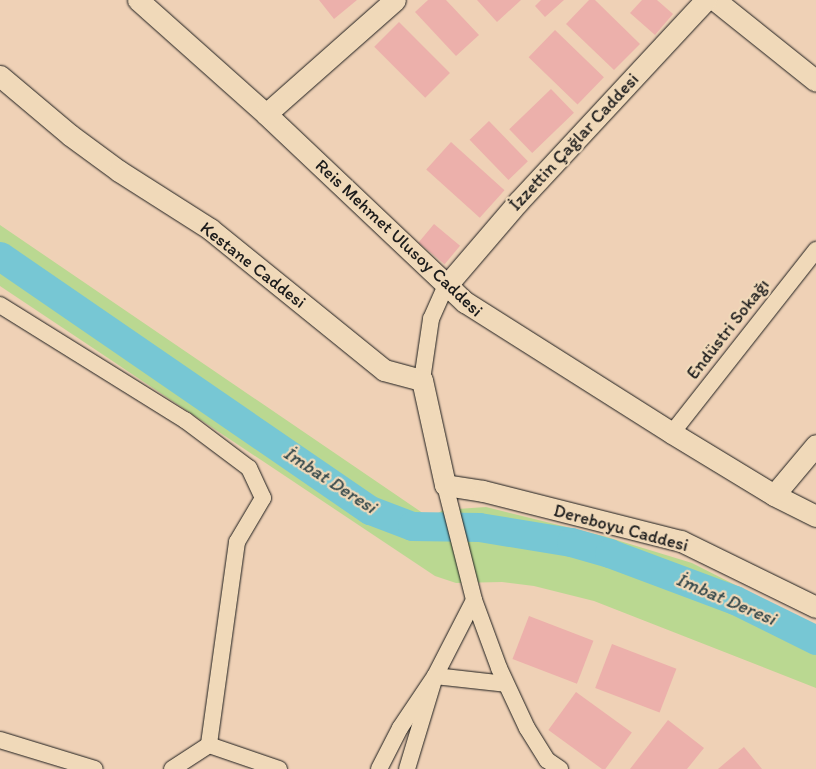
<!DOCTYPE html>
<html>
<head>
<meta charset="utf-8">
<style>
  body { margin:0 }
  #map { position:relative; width:816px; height:769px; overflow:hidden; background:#efd1b6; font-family:Itim,sans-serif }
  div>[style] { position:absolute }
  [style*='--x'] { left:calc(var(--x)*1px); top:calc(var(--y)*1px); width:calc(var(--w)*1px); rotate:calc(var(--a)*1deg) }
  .green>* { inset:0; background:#bad891 }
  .river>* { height:29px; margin:-14.5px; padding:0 14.5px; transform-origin:14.5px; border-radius:14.5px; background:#77c7d4 }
  .building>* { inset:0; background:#ecb0ab; transform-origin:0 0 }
  .roads { filter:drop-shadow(0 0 1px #1c1c1c) drop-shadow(0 0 1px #1c1c1c) }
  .minor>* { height:16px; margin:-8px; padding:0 8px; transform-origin:8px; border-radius:8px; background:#f0d9b9 }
  .tertiary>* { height:21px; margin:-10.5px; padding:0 10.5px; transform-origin:10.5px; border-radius:10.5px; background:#f0d9b9 }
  span { translate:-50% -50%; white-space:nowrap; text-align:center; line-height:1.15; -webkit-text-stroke:4.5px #f0d9b9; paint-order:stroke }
  .street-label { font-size:18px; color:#1c1c1c }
  .water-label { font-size:19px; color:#33474a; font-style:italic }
</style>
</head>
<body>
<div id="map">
  <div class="green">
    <i style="clip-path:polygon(0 225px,430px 518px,443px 510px,486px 507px,607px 537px,692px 563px,816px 626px,816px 688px,594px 601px,534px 586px,502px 582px,456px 583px,435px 576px,0 286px)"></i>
  </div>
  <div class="river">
    <i style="--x:0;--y:256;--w:449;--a:34.5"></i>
    <i style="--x:370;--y:510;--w:45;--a:20.9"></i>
    <i style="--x:412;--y:526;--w:67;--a:0.9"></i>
    <i style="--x:479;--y:527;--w:93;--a:9.3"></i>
    <i style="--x:571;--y:542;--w:40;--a:16"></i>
    <i style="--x:609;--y:553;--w:134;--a:20.5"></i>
    <i style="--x:735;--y:600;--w:90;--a:26.3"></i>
  </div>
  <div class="building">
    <i style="clip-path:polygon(319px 0,357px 0,334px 19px)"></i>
    <i style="clip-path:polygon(428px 0,446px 0,479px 35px,456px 56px,415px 12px)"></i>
    <i style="clip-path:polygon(477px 0,521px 0,497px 22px)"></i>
    <i style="clip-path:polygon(541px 0,564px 0,545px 17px,535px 6px)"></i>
    <i style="clip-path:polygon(589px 0,595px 0,640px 44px,614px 70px,566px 24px)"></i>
    <i style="clip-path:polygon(642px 0,657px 0,673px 14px,655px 35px,630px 13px)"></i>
    <i style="left:399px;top:22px;width:72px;height:35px;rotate:45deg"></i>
    <i style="left:555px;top:30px;width:68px;height:38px;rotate:44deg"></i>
    <i style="left:551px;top:89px;width:33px;height:58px;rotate:46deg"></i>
    <i style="left:489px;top:121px;width:56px;height:27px;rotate:46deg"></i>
    <i style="left:451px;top:142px;width:72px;height:37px;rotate:42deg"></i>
    <i style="left:434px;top:224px;width:34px;height:24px;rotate:40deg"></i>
    <i style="left:529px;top:616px;width:69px;height:46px;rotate:21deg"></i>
    <i style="left:612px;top:644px;width:69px;height:47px;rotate:21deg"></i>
    <i style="left:576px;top:692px;width:69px;height:47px;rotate:36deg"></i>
    <i style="clip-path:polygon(668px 720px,704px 748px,687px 769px,630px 769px)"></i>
    <i style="clip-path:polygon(744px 747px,762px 769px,718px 769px)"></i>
  </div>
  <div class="roads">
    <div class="minor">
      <i style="--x:0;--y:305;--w:218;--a:31.9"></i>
      <i style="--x:185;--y:420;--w:80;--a:36.9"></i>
      <i style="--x:249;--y:468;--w:33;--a:65"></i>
      <i style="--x:263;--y:498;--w:51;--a:120.6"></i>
      <i style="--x:237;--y:542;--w:205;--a:97.9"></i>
      <i style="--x:422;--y:380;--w:62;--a:-81.6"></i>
      <i style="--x:431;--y:319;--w:36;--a:-66"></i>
      <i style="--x:672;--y:433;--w:233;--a:-51.8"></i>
      <i style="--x:445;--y:485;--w:119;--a:75.8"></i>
      <i style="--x:474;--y:600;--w:72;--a:69.8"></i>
      <i style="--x:499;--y:668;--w:66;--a:65"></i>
      <i style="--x:527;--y:728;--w:38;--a:58"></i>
      <i style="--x:547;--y:760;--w:16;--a:35"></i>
      <i style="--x:0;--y:740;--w:99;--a:17"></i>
      <i style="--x:172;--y:769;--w:44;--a:-33"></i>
      <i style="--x:209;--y:745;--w:74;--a:18.9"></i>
      <i style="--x:379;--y:769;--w:46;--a:-62.9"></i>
      <i style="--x:400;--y:728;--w:63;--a:-56.1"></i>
      <i style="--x:435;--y:676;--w:71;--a:6.4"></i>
      <i style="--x:407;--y:769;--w:97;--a:-73.2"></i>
      <i style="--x:435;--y:676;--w:85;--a:-62.8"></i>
    </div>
    <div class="tertiary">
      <i style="--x:138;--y:0;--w:171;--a:41.7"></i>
      <i style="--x:266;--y:114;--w:274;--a:43.4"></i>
      <i style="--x:465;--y:302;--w:245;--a:32.3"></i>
      <i style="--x:672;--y:433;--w:119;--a:31.3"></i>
      <i style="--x:774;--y:495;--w:47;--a:26.6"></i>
      <i style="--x:715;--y:0;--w:129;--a:38.7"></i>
      <i style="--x:0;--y:76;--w:92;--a:40.1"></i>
      <i style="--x:70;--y:135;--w:61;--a:36.3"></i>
      <i style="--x:119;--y:171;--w:108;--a:32.5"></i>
      <i style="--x:210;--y:229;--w:224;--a:39"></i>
      <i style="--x:384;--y:370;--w:39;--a:15"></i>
      <i style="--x:422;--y:380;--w:107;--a:77.6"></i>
      <i style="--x:445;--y:485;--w:38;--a:9"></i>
      <i style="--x:483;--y:491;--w:204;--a:14.2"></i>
      <i style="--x:681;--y:541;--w:150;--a:26.1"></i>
      <i style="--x:266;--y:114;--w:172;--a:-41.5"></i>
      <i style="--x:446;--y:286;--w:111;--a:-49.4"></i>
      <i style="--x:518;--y:202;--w:276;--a:-47.1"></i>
      <i style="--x:774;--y:495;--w:65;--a:-50"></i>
    </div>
  </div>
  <div class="street-label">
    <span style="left:574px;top:142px;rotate:-47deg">İzzettin Çağlar Caddesi</span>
    <span style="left:399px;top:238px;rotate:43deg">Reis Mehmet Ulusoy Caddesi</span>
    <span style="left:253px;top:265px;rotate:38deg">Kestane Caddesi</span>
    <span style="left:728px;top:329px;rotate:-52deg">Endüstri Sokağı</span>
    <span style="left:621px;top:528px;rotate:15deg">Dereboyu Caddesi</span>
  </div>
  <div class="water-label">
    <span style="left:330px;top:480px;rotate:33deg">İmbat Deresi</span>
    <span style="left:726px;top:599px;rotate:23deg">İmbat Deresi</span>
  </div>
</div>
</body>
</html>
